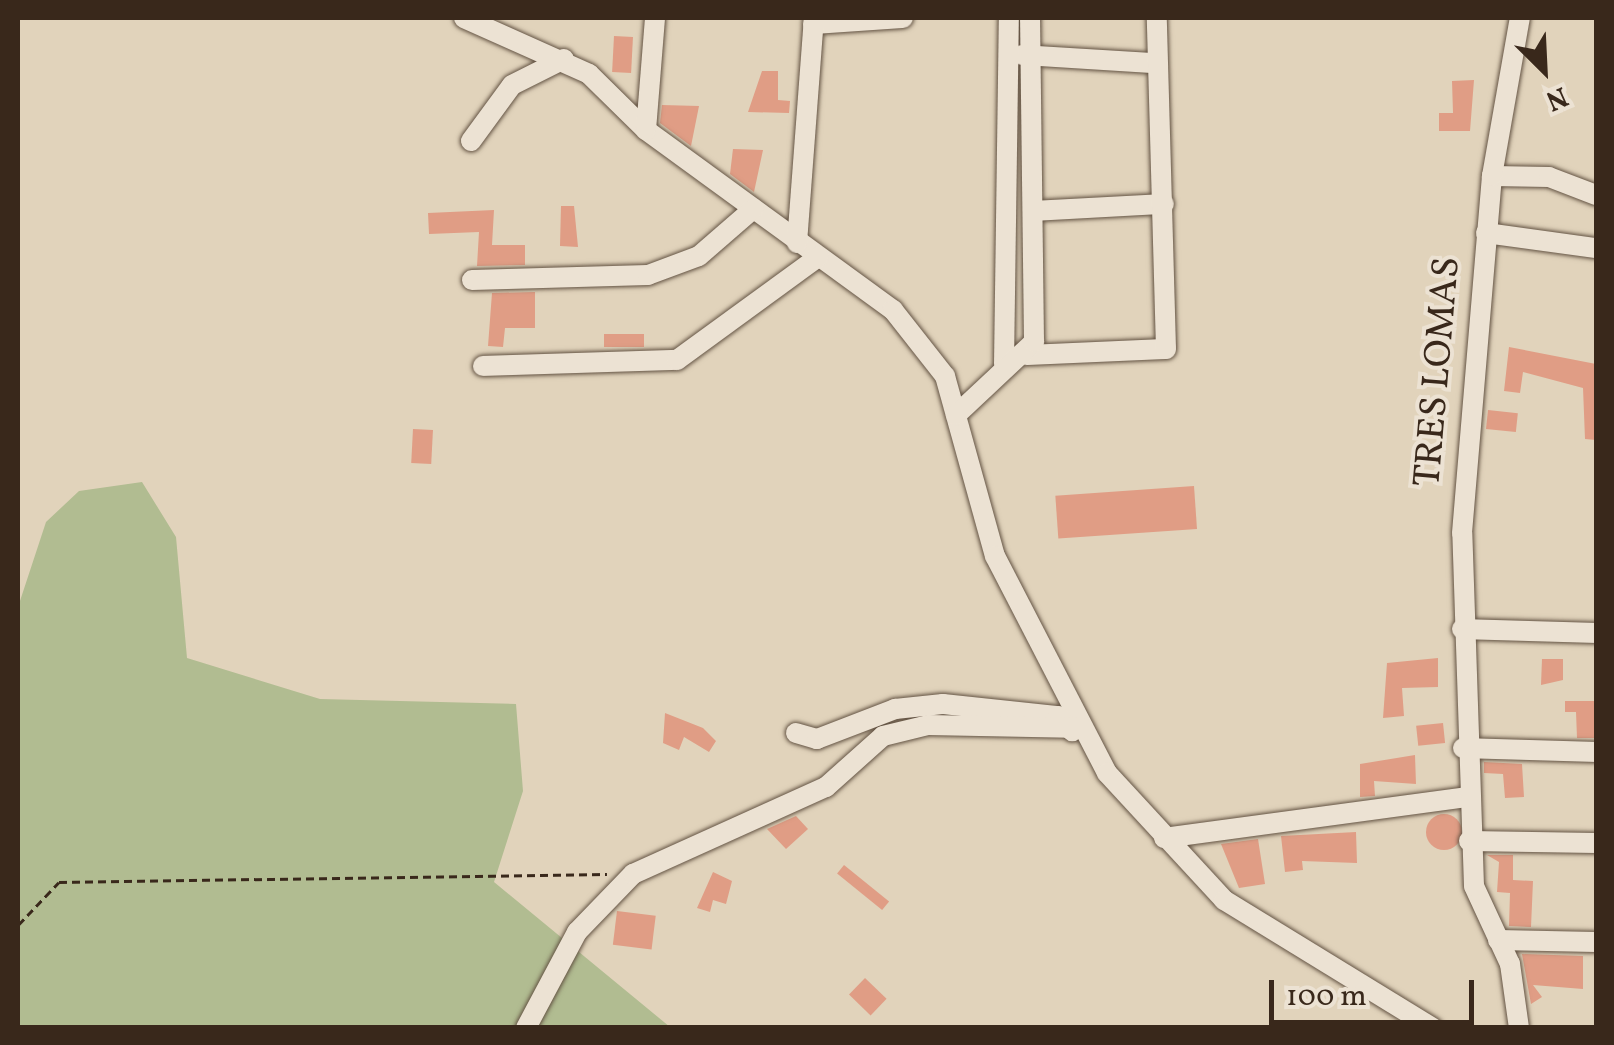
<!DOCTYPE html>
<html>
<head>
<meta charset="utf-8">
<style>
  body { margin:0 }
  #map { position:relative; width:1614px; height:1045px; overflow:hidden; background:#e1d3bb; font-family:Vollkorn,serif }
  div>[style] { position:absolute }
  [style*='--x'] { left:calc(var(--x)*1px); top:calc(var(--y)*1px); width:calc(var(--w)*1px); rotate:calc(var(--a)*1deg) }
  .green>* { inset:0; background:#b1bc91 }
  .building>* { inset:0; background:#e09d85; transform-origin:0 0 }
  .round { border-radius:50% }
  .path>* { height:2.5px; margin-top:-1.25px; transform-origin:0; background:repeating-linear-gradient(90deg,#39281b 0 8px,transparent 0 13px) }
  .roads { filter:drop-shadow(0 0 2px #635343) drop-shadow(0 0 2px #635343) }
  .minor>* { height:20px; margin:-10px; padding:0 10px; transform-origin:10px; border-radius:10px; background:#ece2d3 }
  span { translate:-50% -50%; white-space:nowrap; text-align:center; line-height:1.15; -webkit-text-stroke:8px #ece2d3; paint-order:stroke }
  .street-label { font-size:38px; color:#39281b }
  .frame { position:absolute; inset:0; border:20px solid #39281b; pointer-events:none }
  .north { position:absolute; left:1494px; top:20px; width:100px; height:100px; -webkit-text-stroke:8px #ece2d3; paint-order:stroke; rotate:156deg; font-size:28px; font-weight:700; line-height:40px; text-align:center; color:#39281b }
  .north::after { content:''; display:block; margin:auto; width:35px; height:45px; background:#39281b; clip-path:polygon(50% 0,100% 100%,50% 72%,0 100%) }
  .scale { position:absolute; left:1269px; top:980px; width:205px; height:45px; box-sizing:border-box; border:5px solid #39281b; border-top:0; padding-left:12px; font-size:30px; line-height:35px; white-space:nowrap; color:#39281b; -webkit-text-stroke:8px #ece2d3; paint-order:stroke }
</style>
</head>
<body>
<div id="map">
  <div class="green">
    <i style="clip-path:polygon(142px 482px,176px 537px,187px 658px,320px 699px,516px 704px,523px 791px,494px 882px,670px 1027px,18px 1028px,18px 607px,46px 522px,79px 491px)"></i>
  </div>
  <div class="building">
    <i style="left:614px;top:36px;width:19px;height:36px;rotate:3deg"></i>
    <i style="clip-path:polygon(762px 71px,778px 71px,778px 100px,790px 101px,789px 113px,748px 112px)"></i>
    <i style="clip-path:polygon(1474px 80px,1470px 131px,1439px 131px,1439px 113px,1453px 113px,1452px 81px)"></i>
    <i style="clip-path:polygon(662px 105px,699px 106px,691px 146px,660px 123px)"></i>
    <i style="clip-path:polygon(733px 149px,763px 150px,754px 192px,730px 174px)"></i>
    <i style="clip-path:polygon(561px 206px,574px 206px,578px 247px,560px 246px)"></i>
    <i style="clip-path:polygon(494px 210px,492px 245px,525px 245px,525px 265px,477px 266px,479px 232px,429px 234px,428px 213px)"></i>
    <i style="clip-path:polygon(535px 292px,535px 328px,505px 328px,503px 347px,488px 346px,492px 293px)"></i>
    <i style="left:644px;top:334px;width:13px;height:40px;rotate:90deg"></i>
    <i style="clip-path:polygon(1509px 347px,1596px 364px,1596px 440px,1585px 439px,1583px 388px,1523px 372px,1520px 393px,1504px 391px)"></i>
    <i style="left:1488px;top:410px;width:30px;height:19px;rotate:6deg"></i>
    <i style="left:413px;top:429px;width:20px;height:34px;rotate:3deg"></i>
    <i style="left:1194px;top:486px;width:43px;height:139px;rotate:86deg"></i>
    <i style="clip-path:polygon(1438px 658px,1438px 687px,1402px 688px,1404px 716px,1383px 718px,1387px 663px)"></i>
    <i style="clip-path:polygon(1542px 659px,1563px 659px,1563px 680px,1541px 685px)"></i>
    <i style="clip-path:polygon(1565px 701px,1596px 701px,1596px 738px,1577px 738px,1576px 712px,1565px 712px)"></i>
    <i style="clip-path:polygon(665px 713px,703px 728px,716px 741px,709px 752px,684px 737px,679px 750px,663px 743px)"></i>
    <i style="left:1443px;top:723px;width:20px;height:27px;rotate:84deg"></i>
    <i style="clip-path:polygon(1415px 755px,1416px 784px,1374px 781px,1375px 796px,1360px 797px,1360px 764px)"></i>
    <i style="clip-path:polygon(1484px 762px,1522px 764px,1524px 797px,1505px 798px,1503px 774px,1484px 773px)"></i>
    <i class="round" style="left:1426px;top:814px;width:36px;height:36px"></i>
    <i style="clip-path:polygon(796px 816px,808px 829px,786px 849px,767px 829px)"></i>
    <i style="clip-path:polygon(1356px 832px,1357px 863px,1302px 861px,1303px 870px,1285px 872px,1281px 836px)"></i>
    <i style="clip-path:polygon(1258px 839px,1265px 884px,1239px 888px,1221px 844px)"></i>
    <i style="clip-path:polygon(1487px 855px,1513px 855px,1513px 880px,1533px 881px,1531px 927px,1509px 926px,1510px 893px,1497px 892px,1499px 862px)"></i>
    <i style="left:844px;top:865px;width:58px;height:11px;rotate:39deg"></i>
    <i style="clip-path:polygon(713px 872px,732px 881px,726px 904px,713px 900px,710px 912px,697px 908px)"></i>
    <i style="left:617px;top:911px;width:39px;height:34px;rotate:7deg"></i>
    <i style="clip-path:polygon(1522px 954px,1583px 956px,1583px 989px,1533px 985px,1542px 997px,1531px 1004px)"></i>
    <i style="left:865px;top:978px;width:30px;height:23px;rotate:44deg"></i>
  </div>
  <div class="path">
    <i style="--x:18;--y:925;--w:59;--a:-46.4"></i>
    <i style="--x:59;--y:882;--w:548;--a:-0.84"></i>
  </div>
  <div class="roads">
    <div class="minor">
      <i style="--x:464;--y:18;--w:137;--a:24.1"></i>
      <i style="--x:589;--y:74;--w:80;--a:44.5"></i>
      <i style="--x:646;--y:130;--w:306;--a:36.1"></i>
      <i style="--x:893;--y:310;--w:84;--a:51.8"></i>
      <i style="--x:945;--y:376;--w:187;--a:74.5"></i>
      <i style="--x:995;--y:556;--w:244;--a:62.7"></i>
      <i style="--x:1107;--y:773;--w:173;--a:47.3"></i>
      <i style="--x:1224;--y:900;--w:245;--a:31.5"></i>
      <i style="--x:813;--y:24;--w:90;--a:-3.8"></i>
      <i style="--x:1022;--y:55;--w:132;--a:3.5"></i>
      <i style="--x:646;--y:130;--w:112;--a:-85.4"></i>
      <i style="--x:471;--y:141;--w:69;--a:-53.8"></i>
      <i style="--x:512;--y:85;--w:58;--a:-26.6"></i>
      <i style="--x:1492;--y:176;--w:57;--a:1"></i>
      <i style="--x:1549;--y:177;--w:50;--a:21"></i>
      <i style="--x:1033;--y:211;--w:131;--a:-3.1"></i>
      <i style="--x:1486;--y:233;--w:111;--a:7.8"></i>
      <i style="--x:797;--y:243;--w:226;--a:-85.7"></i>
      <i style="--x:472;--y:280;--w:176;--a:-1.6"></i>
      <i style="--x:648;--y:275;--w:54;--a:-20.4"></i>
      <i style="--x:699;--y:256;--w:72;--a:-41"></i>
      <i style="--x:1026;--y:355;--w:140;--a:-2.5"></i>
      <i style="--x:1166;--y:349;--w:331;--a:-91.6"></i>
      <i style="--x:1004;--y:364;--w:346;--a:-89.2"></i>
      <i style="--x:483;--y:366;--w:194;--a:-1.8"></i>
      <i style="--x:677;--y:360;--w:175;--a:-36.1"></i>
      <i style="--x:956;--y:415;--w:107;--a:-43.1"></i>
      <i style="--x:1034;--y:342;--w:324;--a:-90.7"></i>
      <i style="--x:1462;--y:629;--w:134;--a:1.7"></i>
      <i style="--x:796;--y:733;--w:22;--a:16"></i>
      <i style="--x:817;--y:739;--w:84;--a:-21"></i>
      <i style="--x:895;--y:709;--w:48;--a:-5.9"></i>
      <i style="--x:943;--y:704;--w:116;--a:6"></i>
      <i style="--x:1058;--y:716;--w:21;--a:47"></i>
      <i style="--x:1463;--y:748;--w:133;--a:1.7"></i>
      <i style="--x:1164;--y:838;--w:307;--a:-7.7"></i>
      <i style="--x:1469;--y:841;--w:127;--a:0.9"></i>
      <i style="--x:1498;--y:940;--w:98;--a:1.2"></i>
      <i style="--x:526;--y:1028;--w:109;--a:-62"></i>
      <i style="--x:577;--y:932;--w:81;--a:-46"></i>
      <i style="--x:633;--y:874;--w:212;--a:-24.3"></i>
      <i style="--x:826;--y:787;--w:76;--a:-41.8"></i>
      <i style="--x:883;--y:736;--w:46;--a:-13.7"></i>
      <i style="--x:928;--y:725;--w:155;--a:1.1"></i>
      <i style="--x:1519;--y:1028;--w:65;--a:-98"></i>
      <i style="--x:1510;--y:964;--w:86;--a:-114.8"></i>
      <i style="--x:1474;--y:886;--w:353;--a:-91.9"></i>
      <i style="--x:1462;--y:533;--w:358;--a:-85.2"></i>
      <i style="--x:1492;--y:176;--w:160;--a:-80"></i>
    </div>
  </div>
  <div class="street-label">
    <span style="left:1439px;top:372px;rotate:-85deg">TRES LOMAS</span>
  </div>
  <div class="frame"></div>
  <div class="north">N</div>
  <div class="scale">100 m</div>
</div>
</body>
</html>
